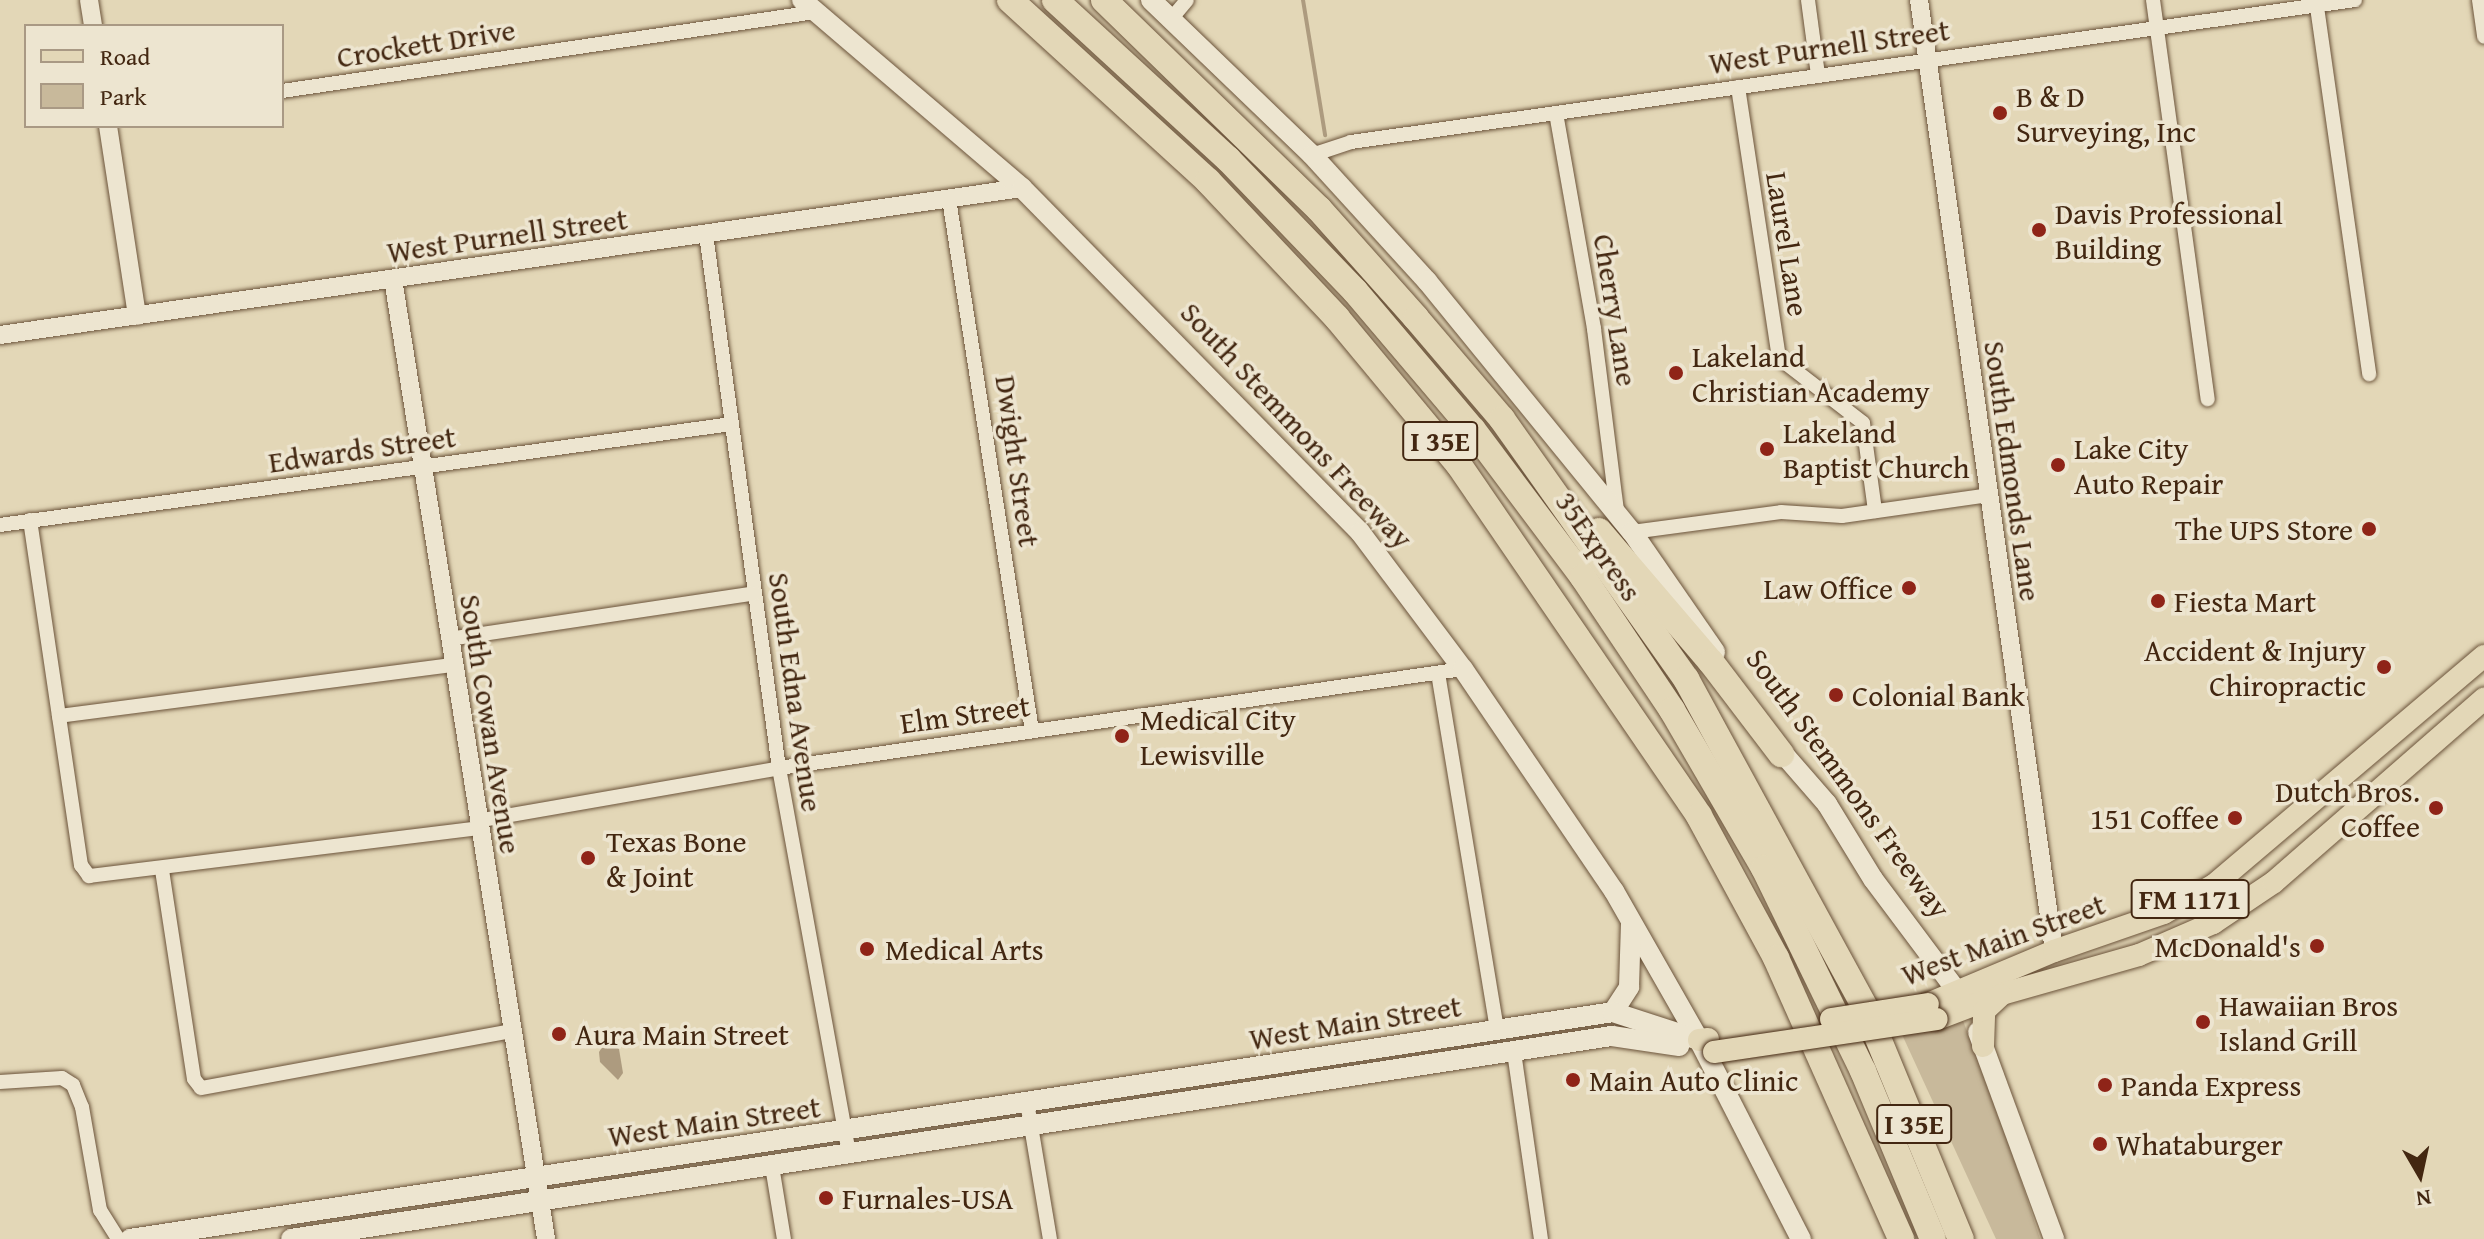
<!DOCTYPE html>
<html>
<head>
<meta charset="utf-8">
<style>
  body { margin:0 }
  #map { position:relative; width:2484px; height:1239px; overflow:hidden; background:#e3d7b7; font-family:"Gentium Book Plus",serif }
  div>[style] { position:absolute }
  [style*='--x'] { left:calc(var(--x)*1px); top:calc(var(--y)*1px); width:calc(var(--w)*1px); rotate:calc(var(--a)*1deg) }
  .green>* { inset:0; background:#c8b99b }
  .water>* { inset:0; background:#ad9b7f }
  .stream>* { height:4px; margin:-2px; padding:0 2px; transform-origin:2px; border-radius:2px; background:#ad9b7f }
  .roads { filter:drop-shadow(0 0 2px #6b533a) drop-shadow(0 0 2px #6b533a) }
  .minor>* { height:14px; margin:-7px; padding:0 7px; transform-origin:7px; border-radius:7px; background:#ede5d0 }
  .tertiary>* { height:18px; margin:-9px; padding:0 9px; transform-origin:9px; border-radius:9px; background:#ede5d0 }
  .secondary>* { height:20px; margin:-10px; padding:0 10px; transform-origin:10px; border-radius:10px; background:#ede5d0 }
  .primary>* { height:22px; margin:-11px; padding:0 11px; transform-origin:11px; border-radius:11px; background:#e3d7b7 }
  .motorway>* { height:26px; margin:-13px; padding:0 13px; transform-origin:13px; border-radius:13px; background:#e3d7b7 }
  .bridges { filter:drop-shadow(0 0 2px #432711) drop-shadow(0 0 2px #432711) }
  .primary-bridge>* { height:22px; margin:-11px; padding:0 11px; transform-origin:11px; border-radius:11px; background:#e3d7b7 }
  .dots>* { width:22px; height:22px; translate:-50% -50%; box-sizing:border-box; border:4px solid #ede5d0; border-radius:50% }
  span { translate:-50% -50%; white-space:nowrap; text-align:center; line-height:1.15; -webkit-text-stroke:7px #ede5d0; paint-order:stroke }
  .shield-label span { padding:2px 6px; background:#ede5d0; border:2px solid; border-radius:6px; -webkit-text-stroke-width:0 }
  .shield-label { font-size:28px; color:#432711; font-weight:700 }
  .street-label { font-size:30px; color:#432711 }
  .poi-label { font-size:30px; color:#432711 }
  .left { translate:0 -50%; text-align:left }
  .right { translate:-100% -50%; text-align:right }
  .legend { position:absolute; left:24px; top:24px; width:260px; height:104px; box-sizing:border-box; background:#ede5d0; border:2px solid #a99984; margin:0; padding:10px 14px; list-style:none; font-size:24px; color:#432711 }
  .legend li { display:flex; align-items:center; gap:16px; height:40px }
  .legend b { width:40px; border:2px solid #a99984 }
  .north { position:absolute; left:2380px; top:1135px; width:80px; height:80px; -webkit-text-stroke:6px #ede5d0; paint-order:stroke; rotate:171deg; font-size:22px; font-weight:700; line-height:32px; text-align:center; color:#432711 }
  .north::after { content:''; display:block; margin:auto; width:28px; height:36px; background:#432711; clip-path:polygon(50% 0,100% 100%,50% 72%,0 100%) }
</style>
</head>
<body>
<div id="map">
  <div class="green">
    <i style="clip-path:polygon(1954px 996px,2015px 1162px,2040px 1239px,1996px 1239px,1899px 1028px)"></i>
  </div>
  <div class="water">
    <i style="clip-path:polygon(607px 1040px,619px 1049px,623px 1073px,618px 1080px,600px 1062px,599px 1052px)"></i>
  </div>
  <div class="stream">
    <i style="--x:1303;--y:0;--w:137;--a:80.7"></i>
  </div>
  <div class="roads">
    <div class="minor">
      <i style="--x:1808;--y:0;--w:76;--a:82.4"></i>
      <i style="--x:2153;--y:0;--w:403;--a:82.2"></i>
      <i style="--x:2316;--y:0;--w:378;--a:81.9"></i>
      <i style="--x:2479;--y:0;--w:37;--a:82"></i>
      <i style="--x:1172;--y:18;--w:23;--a:-50"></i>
      <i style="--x:1738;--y:87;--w:274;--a:81.4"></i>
      <i style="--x:1779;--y:358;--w:106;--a:37.7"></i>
      <i style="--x:1863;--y:423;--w:89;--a:82.2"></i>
      <i style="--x:282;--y:91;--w:539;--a:-8.43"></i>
      <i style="--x:1556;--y:113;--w:219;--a:80"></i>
      <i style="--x:1594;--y:329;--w:184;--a:82.8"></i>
      <i style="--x:1312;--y:155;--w:41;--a:-18.4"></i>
      <i style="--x:1351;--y:142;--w:1014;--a:-8.05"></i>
      <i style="--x:949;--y:199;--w:538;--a:81.13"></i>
      <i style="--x:706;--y:234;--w:539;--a:82.22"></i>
      <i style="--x:779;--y:768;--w:393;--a:79.7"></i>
      <i style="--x:30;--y:520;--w:349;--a:81.6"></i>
      <i style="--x:81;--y:865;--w:14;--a:54"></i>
      <i style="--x:89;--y:876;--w:392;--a:-7"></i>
      <i style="--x:0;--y:525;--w:739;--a:-7.86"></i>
      <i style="--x:1632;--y:532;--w:150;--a:-7.6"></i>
      <i style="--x:1781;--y:512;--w:61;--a:3.8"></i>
      <i style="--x:1842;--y:516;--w:148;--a:-8.1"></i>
      <i style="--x:449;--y:639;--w:309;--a:-8.5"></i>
      <i style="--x:1438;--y:673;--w:363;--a:80.6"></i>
      <i style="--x:59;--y:716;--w:397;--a:-7.4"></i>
      <i style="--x:477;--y:821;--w:314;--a:-9.9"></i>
      <i style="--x:786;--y:767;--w:684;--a:-8.24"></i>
      <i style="--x:162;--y:870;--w:211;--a:81.3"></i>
      <i style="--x:194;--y:1079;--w:11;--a:52"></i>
      <i style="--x:201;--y:1088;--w:315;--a:-10.4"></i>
      <i style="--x:1514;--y:1052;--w:189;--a:81.8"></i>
      <i style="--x:0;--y:1082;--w:62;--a:-3.7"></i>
      <i style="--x:62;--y:1078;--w:13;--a:32"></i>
      <i style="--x:73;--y:1085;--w:24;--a:68"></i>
      <i style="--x:82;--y:1107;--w:105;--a:80.1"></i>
      <i style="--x:100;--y:1210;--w:34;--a:58"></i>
      <i style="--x:1027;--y:1102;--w:139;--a:80.5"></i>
      <i style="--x:772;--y:1166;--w:74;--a:80.7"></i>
    </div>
    <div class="tertiary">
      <i style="--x:89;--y:0;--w:26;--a:81"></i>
      <i style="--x:1919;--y:0;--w:961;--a:81.92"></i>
      <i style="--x:108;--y:126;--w:192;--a:81.3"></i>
      <i style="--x:393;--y:279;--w:972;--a:80.94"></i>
      <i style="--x:0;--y:335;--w:1033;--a:-8.19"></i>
    </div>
    <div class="secondary">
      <i style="--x:802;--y:0;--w:289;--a:40.5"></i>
      <i style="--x:1022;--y:188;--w:482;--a:45.5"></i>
      <i style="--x:1360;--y:532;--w:171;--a:53.1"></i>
      <i style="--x:1463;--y:669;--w:268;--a:55.8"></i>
      <i style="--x:1614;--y:891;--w:172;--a:60.3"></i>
      <i style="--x:1699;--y:1040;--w:224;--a:62.9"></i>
      <i style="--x:1151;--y:0;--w:223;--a:43.9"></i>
      <i style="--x:1312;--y:155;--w:171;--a:47.6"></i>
      <i style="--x:1427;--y:281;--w:324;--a:50.8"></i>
      <i style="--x:1632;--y:532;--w:146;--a:55.3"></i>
      <i style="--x:1774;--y:743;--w:81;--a:49"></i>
      <i style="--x:1827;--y:804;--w:88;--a:58.5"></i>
      <i style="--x:1873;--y:879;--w:154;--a:53.2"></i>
      <i style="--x:1613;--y:1012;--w:30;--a:-57"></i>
      <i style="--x:1629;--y:987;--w:65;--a:-88.2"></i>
      <i style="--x:1978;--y:1032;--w:221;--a:69.8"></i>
      <i style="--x:130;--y:1239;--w:1500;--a:-8.7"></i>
      <i style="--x:1613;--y:1012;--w:90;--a:18"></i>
      <i style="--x:291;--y:1239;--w:1337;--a:-8.74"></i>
      <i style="--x:1612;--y:1036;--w:68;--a:8.5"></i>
    </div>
    <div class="primary">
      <i style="--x:1928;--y:1004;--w:137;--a:-22.8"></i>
      <i style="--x:2054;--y:951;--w:116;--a:-19.1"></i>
      <i style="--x:2164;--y:913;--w:57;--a:-29.2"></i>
      <i style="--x:2214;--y:885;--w:354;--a:-40.3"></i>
      <i style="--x:1937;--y:1019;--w:70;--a:-21"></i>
      <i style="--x:2002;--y:994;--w:142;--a:-15.9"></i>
      <i style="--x:2139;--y:955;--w:81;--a:-23.4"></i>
      <i style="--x:2213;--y:923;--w:73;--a:-33.9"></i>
      <i style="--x:2274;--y:882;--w:279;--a:-41.1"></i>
      <i style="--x:1699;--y:1040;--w:9;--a:-6"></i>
      <i style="--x:1983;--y:1046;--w:35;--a:-88"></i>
      <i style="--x:1984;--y:1011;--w:23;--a:-43"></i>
    </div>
    <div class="motorway">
      <i style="--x:1010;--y:0;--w:268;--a:42.4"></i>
      <i style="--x:1208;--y:181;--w:188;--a:46.7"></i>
      <i style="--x:1337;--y:318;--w:191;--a:50.3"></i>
      <i style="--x:1459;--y:465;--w:425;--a:55.6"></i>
      <i style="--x:1699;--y:816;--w:162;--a:61.5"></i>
      <i style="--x:1776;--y:958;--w:308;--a:66"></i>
      <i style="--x:1055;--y:0;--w:235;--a:42.6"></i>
      <i style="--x:1228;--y:159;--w:183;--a:46.1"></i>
      <i style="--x:1355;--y:291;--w:182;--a:49.7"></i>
      <i style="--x:1473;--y:430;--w:184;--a:53.2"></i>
      <i style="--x:1583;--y:577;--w:160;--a:56.2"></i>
      <i style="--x:1672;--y:710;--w:183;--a:59.8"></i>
      <i style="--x:1764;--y:868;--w:226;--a:64"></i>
      <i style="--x:1863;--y:1071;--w:182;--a:67.4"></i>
      <i style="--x:1104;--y:0;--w:300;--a:44.2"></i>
      <i style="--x:1319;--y:209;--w:146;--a:48.3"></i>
      <i style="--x:1416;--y:318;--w:133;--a:49.6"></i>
      <i style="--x:1502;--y:419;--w:319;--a:54.7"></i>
      <i style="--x:1686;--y:679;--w:376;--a:61.4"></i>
      <i style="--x:1866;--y:1009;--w:249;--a:67.6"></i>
      <i style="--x:1599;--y:531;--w:172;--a:49.5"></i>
      <i style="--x:1711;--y:662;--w:116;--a:52.7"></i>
    </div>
  </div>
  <div class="bridges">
    <div class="primary-bridge">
      <i style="--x:1831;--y:1019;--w:98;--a:-8.8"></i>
      <i style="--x:1714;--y:1052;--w:225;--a:-8.4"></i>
    </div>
  </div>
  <div class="dots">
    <i style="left:2000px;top:113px;background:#8f2418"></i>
    <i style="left:2039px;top:230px;background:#8f2418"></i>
    <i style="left:1676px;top:373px;background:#8f2418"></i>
    <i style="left:1767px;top:449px;background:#8f2418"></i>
    <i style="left:2058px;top:465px;background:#8f2418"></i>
    <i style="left:2369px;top:529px;background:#8f2418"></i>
    <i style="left:1909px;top:588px;background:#8f2418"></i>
    <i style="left:2158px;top:601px;background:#8f2418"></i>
    <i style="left:2384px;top:667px;background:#8f2418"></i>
    <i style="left:1836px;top:695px;background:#8f2418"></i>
    <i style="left:1122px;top:736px;background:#8f2418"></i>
    <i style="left:2436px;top:808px;background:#8f2418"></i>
    <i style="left:2235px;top:818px;background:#8f2418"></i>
    <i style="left:588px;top:858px;background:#8f2418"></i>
    <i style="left:2317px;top:946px;background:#8f2418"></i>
    <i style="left:867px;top:949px;background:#8f2418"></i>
    <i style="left:2203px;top:1022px;background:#8f2418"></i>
    <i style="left:559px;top:1034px;background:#8f2418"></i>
    <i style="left:1573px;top:1080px;background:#8f2418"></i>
    <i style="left:2105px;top:1085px;background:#8f2418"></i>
    <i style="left:2100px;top:1144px;background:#8f2418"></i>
    <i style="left:826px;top:1198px;background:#8f2418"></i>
  </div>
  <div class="shield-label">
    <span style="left:1440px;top:441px">I 35E</span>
    <span style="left:2190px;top:899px">FM 1171</span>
    <span style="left:1914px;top:1124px">I 35E</span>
  </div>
  <div class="street-label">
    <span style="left:426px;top:43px;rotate:-9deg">Crockett Drive</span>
    <span style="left:1829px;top:46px;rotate:-8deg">West Purnell Street</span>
    <span style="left:507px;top:235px;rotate:-8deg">West Purnell Street</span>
    <span style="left:1788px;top:244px;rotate:81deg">Laurel Lane</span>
    <span style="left:1616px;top:310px;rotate:81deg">Cherry Lane</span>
    <span style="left:1297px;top:425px;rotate:47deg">South Stemmons Freeway</span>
    <span style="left:362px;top:449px;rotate:-8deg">Edwards Street</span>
    <span style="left:1018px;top:461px;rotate:82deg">Dwight Street</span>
    <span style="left:2013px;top:471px;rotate:82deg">South Edmonds Lane</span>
    <span style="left:1599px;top:546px;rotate:55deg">35Express</span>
    <span style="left:796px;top:692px;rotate:82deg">South Edna Avenue</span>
    <span style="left:965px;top:714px;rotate:-8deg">Elm Street</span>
    <span style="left:491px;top:724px;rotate:81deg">South Cowan Avenue</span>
    <span style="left:1849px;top:783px;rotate:54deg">South Stemmons Freeway</span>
    <span style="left:2003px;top:939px;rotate:-20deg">West Main Street</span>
    <span style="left:1355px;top:1022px;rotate:-9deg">West Main Street</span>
    <span style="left:714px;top:1121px;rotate:-8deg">West Main Street</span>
  </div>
  <div class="poi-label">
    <span class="left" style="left:2016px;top:113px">B &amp; D<br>Surveying, Inc</span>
    <span class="left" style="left:2055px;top:230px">Davis Professional<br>Building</span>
    <span class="left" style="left:1692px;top:373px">Lakeland<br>Christian Academy</span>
    <span class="left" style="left:1783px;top:449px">Lakeland<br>Baptist Church</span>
    <span class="left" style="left:2074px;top:465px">Lake City<br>Auto Repair</span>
    <span class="right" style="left:2353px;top:529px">The UPS Store</span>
    <span class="right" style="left:1893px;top:588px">Law Office</span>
    <span class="left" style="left:2174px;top:601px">Fiesta Mart</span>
    <span class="right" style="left:2366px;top:667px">Accident &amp; Injury<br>Chiropractic</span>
    <span class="left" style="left:1852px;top:695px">Colonial Bank</span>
    <span class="left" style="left:1140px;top:736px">Medical City<br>Lewisville</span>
    <span class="right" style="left:2420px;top:808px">Dutch Bros.<br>Coffee</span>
    <span class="right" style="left:2219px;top:818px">151 Coffee</span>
    <span class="left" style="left:606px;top:858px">Texas Bone<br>&amp; Joint</span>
    <span class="right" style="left:2301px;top:946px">McDonald's</span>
    <span class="left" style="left:885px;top:949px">Medical Arts</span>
    <span class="left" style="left:2219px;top:1022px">Hawaiian Bros<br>Island Grill</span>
    <span class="left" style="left:575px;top:1034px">Aura Main Street</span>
    <span class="left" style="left:1589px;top:1080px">Main Auto Clinic</span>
    <span class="left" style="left:2121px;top:1085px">Panda Express</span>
    <span class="left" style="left:2116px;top:1144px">Whataburger</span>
    <span class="left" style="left:842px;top:1198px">Furnales-USA</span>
  </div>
  <ul class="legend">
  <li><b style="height:10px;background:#e3d7b7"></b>Road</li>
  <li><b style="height:22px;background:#c8b99b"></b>Park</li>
  </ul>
  <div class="north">N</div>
</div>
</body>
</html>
